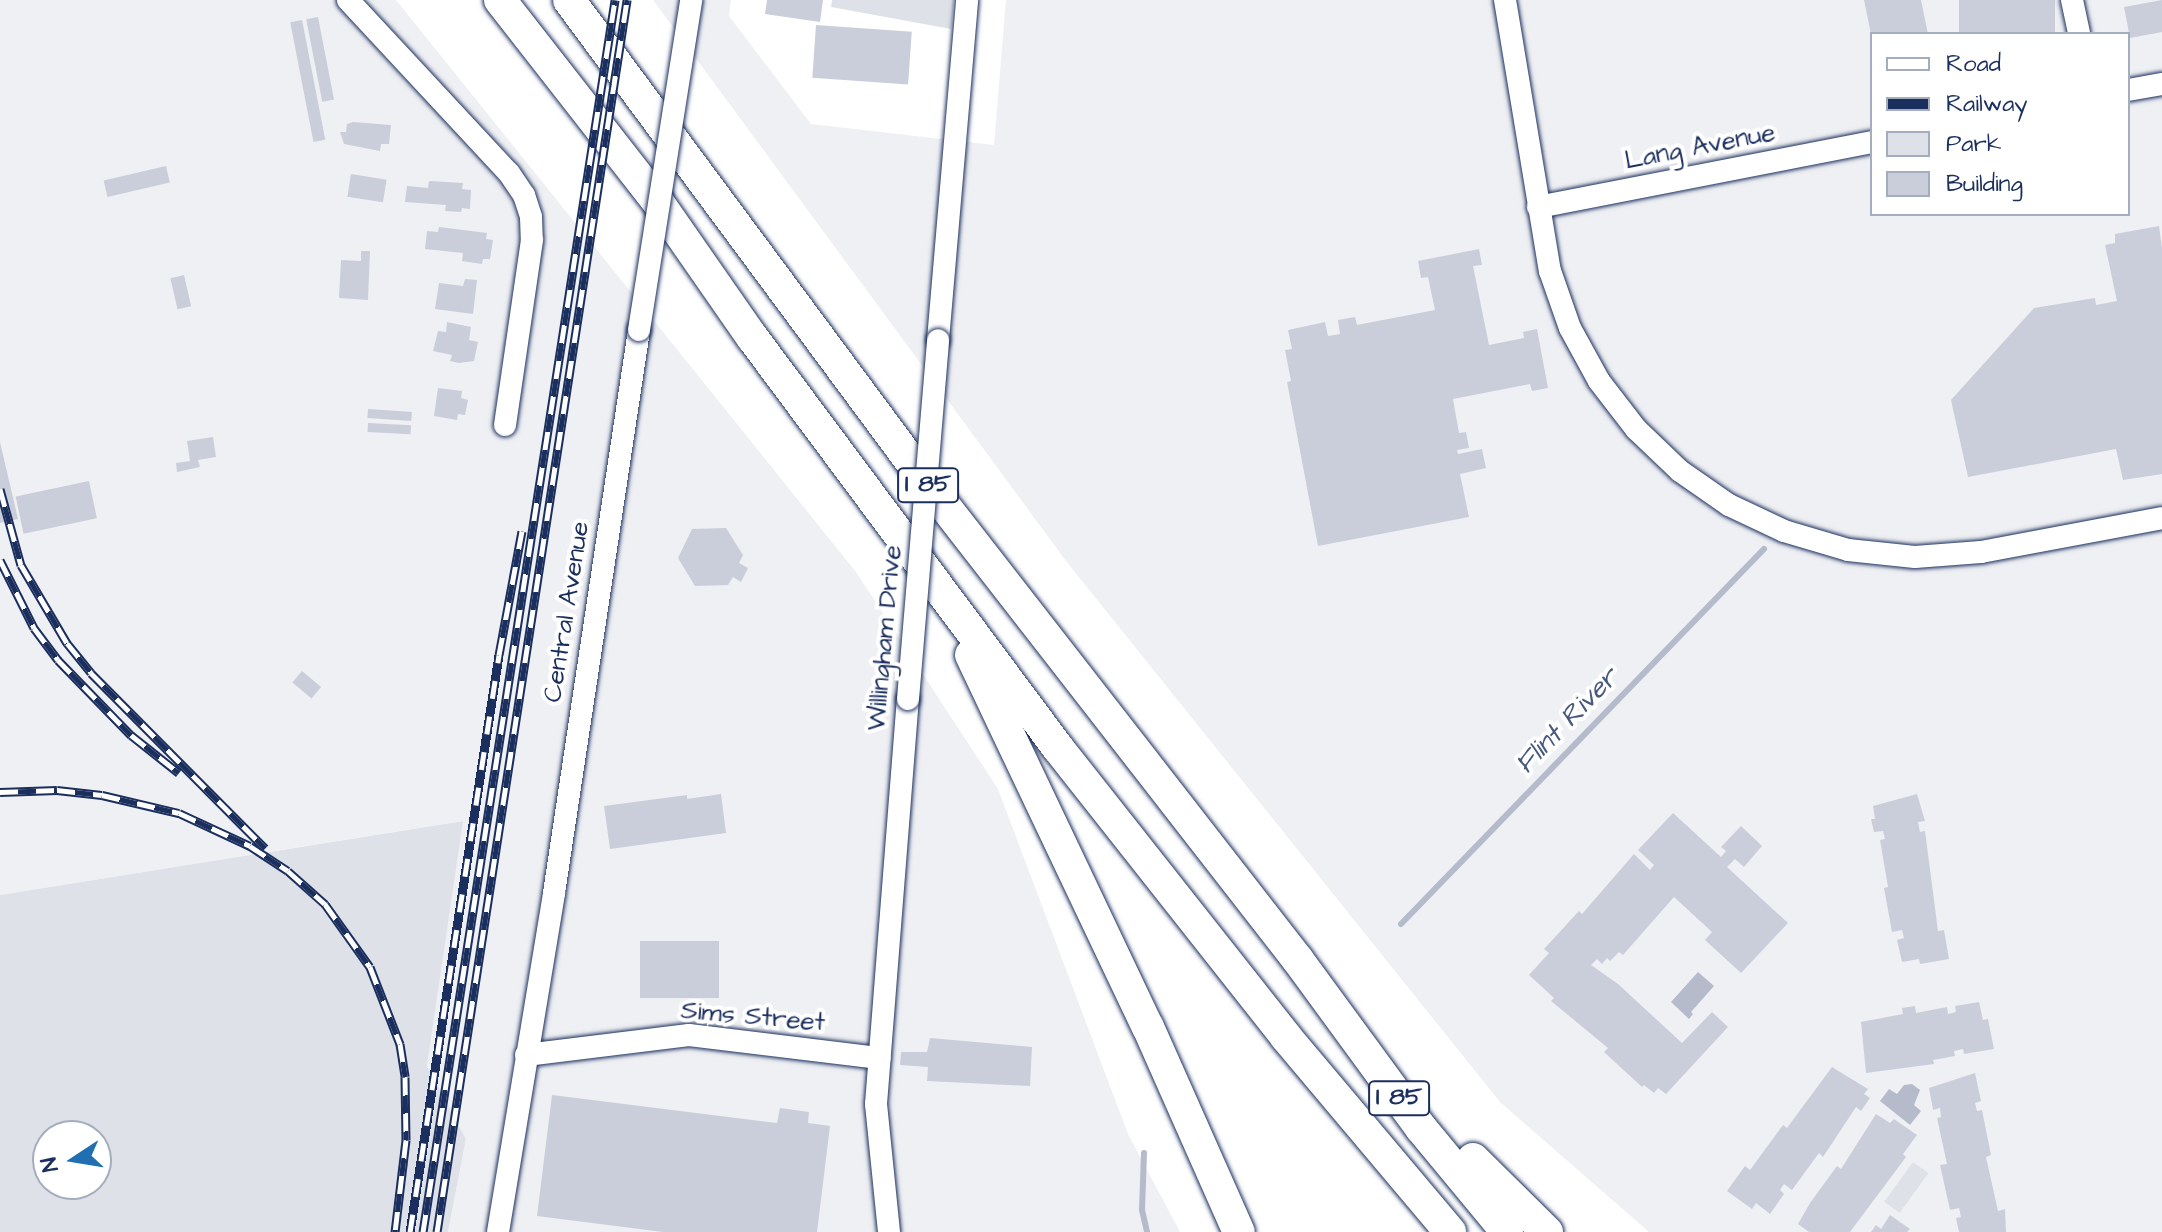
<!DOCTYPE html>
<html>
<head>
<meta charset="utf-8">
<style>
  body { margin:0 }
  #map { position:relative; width:2162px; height:1232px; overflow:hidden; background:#fff; font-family:"Architects Daughter",sans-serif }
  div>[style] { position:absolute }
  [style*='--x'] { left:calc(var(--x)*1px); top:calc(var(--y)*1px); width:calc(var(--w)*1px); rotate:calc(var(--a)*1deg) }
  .built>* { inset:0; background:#eff0f4 }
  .green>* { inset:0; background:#dee1e7; transform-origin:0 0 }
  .water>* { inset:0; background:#b5bbca }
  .stream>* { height:6px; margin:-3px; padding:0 3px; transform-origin:3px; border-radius:3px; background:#b5bbca }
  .building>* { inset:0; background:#caceda; transform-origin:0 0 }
  .roads { filter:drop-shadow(0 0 2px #1b2f5e) drop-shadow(0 0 2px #1b2f5e) }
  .minor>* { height:22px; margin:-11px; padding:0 11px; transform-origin:11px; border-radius:11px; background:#fff }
  .highway>* { height:32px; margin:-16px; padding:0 16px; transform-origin:16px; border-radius:16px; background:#fff }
  .rail>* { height:9px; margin-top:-4.5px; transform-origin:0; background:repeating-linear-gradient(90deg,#fff 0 18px,#1b2f5e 0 36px); box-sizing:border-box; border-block:2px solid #1b2f5e }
  .bridges { filter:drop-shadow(0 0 2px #1b2f5e) drop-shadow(0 0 2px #1b2f5e) }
  .minor-bridge>* { height:22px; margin:-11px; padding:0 11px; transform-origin:11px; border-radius:11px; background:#fff }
  span { translate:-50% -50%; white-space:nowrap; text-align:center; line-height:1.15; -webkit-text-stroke:8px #fff; paint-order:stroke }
  .shield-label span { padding:2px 6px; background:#fff; border:2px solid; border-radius:6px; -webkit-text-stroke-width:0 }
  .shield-label { font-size:24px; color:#1b2f5e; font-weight:700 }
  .street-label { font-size:26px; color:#1b2f5e }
  .water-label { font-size:28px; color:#49597e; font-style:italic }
  .legend { position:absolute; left:1870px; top:32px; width:260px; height:184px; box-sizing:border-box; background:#fff; border:2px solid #a4acbf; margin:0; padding:10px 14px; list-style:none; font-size:24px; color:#1b2f5e }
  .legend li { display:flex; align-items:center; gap:16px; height:40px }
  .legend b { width:40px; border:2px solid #a4acbf }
  .north { position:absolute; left:32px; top:1120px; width:80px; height:80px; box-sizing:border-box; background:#fff; border:2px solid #a4acbf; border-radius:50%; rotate:258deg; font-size:22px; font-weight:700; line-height:32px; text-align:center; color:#1b2f5e }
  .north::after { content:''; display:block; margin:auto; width:28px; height:36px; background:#1f6fb2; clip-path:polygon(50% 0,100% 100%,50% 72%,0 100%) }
</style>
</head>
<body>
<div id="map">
  <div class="built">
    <i style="clip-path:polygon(0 0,396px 0,856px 572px,998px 789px,1128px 1134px,1180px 1232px,448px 1232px,466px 1139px,427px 1066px,462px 821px,0 895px)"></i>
    <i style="clip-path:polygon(evenodd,653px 0,731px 0,729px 16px,811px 124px,994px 145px,1006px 0,2162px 0,2162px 1232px,1649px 1232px,1500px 1102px,1066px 561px,653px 0,1872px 34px,2128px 34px,2128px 214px,1872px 214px,1872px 34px)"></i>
  </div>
  <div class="green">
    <i style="clip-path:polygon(832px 0,954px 0,951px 29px,831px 7px)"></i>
    <i style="clip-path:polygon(evenodd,463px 821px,427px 1066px,466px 1139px,448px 1232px,0 1232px,0 895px,463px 821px,96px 1136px,96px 1184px,48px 1184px,48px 1136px,96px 1136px)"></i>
    <i style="left:1913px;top:1162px;width:19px;height:49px;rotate:36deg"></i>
  </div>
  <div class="water">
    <i style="clip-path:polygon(1698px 972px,1714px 986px,1691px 1012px,1693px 1014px,1689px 1019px,1671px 1002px)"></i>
    <i style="clip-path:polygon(1912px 1084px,1920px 1090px,1914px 1105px,1921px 1111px,1910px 1125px,1880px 1101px,1889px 1089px,1897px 1094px,1904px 1085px)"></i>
  </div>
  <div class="stream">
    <i style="--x:1401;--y:924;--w:522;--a:-45.93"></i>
    <i style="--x:1144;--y:1153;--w:57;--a:92"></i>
    <i style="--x:1142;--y:1210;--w:23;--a:77"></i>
  </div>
  <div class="building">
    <i style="clip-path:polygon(767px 0,823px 0,820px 22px,765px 14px)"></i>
    <i style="clip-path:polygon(1864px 0,1921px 0,1928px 34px,1871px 34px)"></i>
    <i style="left:1959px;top:0;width:96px;height:35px"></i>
    <i style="clip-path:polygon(2162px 0,2162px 32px,2130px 38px,2124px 7px)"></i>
    <i style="left:318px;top:17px;width:84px;height:12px;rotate:79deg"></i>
    <i style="left:302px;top:20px;width:122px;height:12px;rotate:79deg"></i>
    <i style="left:816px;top:25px;width:96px;height:53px;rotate:4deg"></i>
    <i style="clip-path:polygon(353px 122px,391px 125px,389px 144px,381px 144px,380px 151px,344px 144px,340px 132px,346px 132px,347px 124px)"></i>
    <i style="left:166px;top:166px;width:17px;height:64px;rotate:77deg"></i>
    <i style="left:351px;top:174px;width:36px;height:23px;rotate:9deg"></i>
    <i style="clip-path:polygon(429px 181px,463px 183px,462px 189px,471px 190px,470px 209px,462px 208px,461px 212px,445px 211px,446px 205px,405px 202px,407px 186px,428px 188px)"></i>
    <i style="clip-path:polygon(2159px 226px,2162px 248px,2162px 474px,2123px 480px,2116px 449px,1968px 477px,1951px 400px,2034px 308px,2095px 298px,2096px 305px,2117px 301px,2105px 245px,2115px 243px,2115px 234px)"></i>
    <i style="clip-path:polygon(439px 227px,487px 233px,486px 239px,493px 240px,490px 259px,483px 259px,482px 264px,462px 261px,463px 253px,425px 249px,427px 231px,438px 232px)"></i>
    <i style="clip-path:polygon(1479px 249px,1482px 265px,1473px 266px,1489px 345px,1524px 338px,1523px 332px,1537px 329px,1548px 388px,1532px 391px,1530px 384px,1453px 399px,1459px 433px,1466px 432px,1469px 448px,1457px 450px,1458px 454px,1482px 449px,1486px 468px,1460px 474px,1469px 517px,1318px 546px,1287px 382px,1291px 381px,1285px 350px,1292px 349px,1288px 330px,1325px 322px,1328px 336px,1340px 334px,1338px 320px,1355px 317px,1357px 325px,1435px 310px,1428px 277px,1421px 278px,1418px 261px)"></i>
    <i style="clip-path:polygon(361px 251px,370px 251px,368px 300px,339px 298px,341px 260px,361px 261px)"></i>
    <i style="left:184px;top:275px;width:32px;height:14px;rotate:77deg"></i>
    <i style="clip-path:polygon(465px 279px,477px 280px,473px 314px,435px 309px,439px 283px,463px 286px)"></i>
    <i style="clip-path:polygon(447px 322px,471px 327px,469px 340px,478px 342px,474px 361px,459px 363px,450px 361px,452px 355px,433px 351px,438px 331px,446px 332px)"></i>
    <i style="clip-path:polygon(438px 388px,462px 391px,461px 398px,468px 400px,465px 415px,458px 414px,457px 420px,434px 416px)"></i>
    <i style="left:368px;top:409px;width:44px;height:9px;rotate:4deg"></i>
    <i style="left:368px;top:423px;width:43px;height:9px;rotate:3deg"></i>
    <i style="clip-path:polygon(213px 437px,216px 457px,198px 460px,200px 467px,177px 472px,176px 463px,190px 461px,187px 441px)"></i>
    <i style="clip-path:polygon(0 442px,18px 519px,0 523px)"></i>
    <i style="left:89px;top:481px;width:38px;height:75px;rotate:78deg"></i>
    <i style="clip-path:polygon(726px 528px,743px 555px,739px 563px,748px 568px,741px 582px,733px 577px,728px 585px,695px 586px,678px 558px,692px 529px)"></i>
    <i style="left:302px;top:671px;width:25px;height:15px;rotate:40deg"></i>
    <i style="clip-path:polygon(721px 794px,726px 833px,610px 849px,604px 806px,687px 795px,687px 799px)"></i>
    <i style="clip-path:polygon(1917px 794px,1925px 821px,1918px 822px,1920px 832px,1925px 831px,1938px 931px,1944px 930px,1949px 959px,1920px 964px,1919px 959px,1902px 962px,1897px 940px,1904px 938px,1902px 930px,1892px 932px,1884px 888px,1888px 887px,1880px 840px,1885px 839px,1883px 831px,1874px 832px,1871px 819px,1875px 819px,1873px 806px)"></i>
    <i style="clip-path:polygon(1673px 813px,1721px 857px,1726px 851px,1721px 847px,1741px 826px,1762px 846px,1744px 867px,1735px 859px,1727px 867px,1788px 923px,1741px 973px,1705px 940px,1712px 932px,1674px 897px,1623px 955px,1619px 952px,1610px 961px,1607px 958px,1602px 964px,1597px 959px,1591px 965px,1618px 984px,1682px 1043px,1712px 1012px,1728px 1027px,1666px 1094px,1658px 1088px,1654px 1093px,1644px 1085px,1642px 1087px,1604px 1052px,1608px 1048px,1551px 1001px,1554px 998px,1529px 975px,1549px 953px,1544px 949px,1579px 911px,1582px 914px,1634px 854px,1650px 870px,1654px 865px,1638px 850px)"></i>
    <i style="left:640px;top:941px;width:79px;height:57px"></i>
    <i style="clip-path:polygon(1979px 1002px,1983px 1020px,1988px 1019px,1994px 1049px,1964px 1054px,1963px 1049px,1954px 1051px,1955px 1056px,1933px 1060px,1934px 1064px,1866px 1073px,1861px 1022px,1903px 1014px,1902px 1008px,1915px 1006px,1916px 1013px,1947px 1007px,1948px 1014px,1956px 1012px,1955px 1006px)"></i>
    <i style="clip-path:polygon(930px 1038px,1032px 1047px,1030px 1086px,927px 1081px,928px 1067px,900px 1065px,901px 1052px,927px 1052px)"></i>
    <i style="clip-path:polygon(1832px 1067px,1868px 1089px,1864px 1094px,1870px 1098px,1861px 1111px,1856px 1107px,1823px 1157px,1819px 1153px,1792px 1190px,1784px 1184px,1780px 1190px,1784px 1194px,1770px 1214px,1756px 1203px,1752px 1209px,1727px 1191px,1745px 1166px,1750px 1170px,1783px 1125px,1787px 1128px)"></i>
    <i style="clip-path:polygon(1975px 1073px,1981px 1101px,1975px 1103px,1977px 1111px,1982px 1110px,1991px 1155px,1986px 1157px,1998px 1211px,2005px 1209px,2006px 1232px,1959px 1232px,1956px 1218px,1961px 1217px,1959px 1208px,1950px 1210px,1940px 1165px,1947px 1164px,1937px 1118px,1941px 1117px,1940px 1108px,1933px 1110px,1929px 1088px)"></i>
    <i style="clip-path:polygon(552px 1095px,777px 1123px,780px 1108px,809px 1112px,808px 1123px,830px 1126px,817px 1232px,663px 1232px,537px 1216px)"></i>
    <i style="clip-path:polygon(1876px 1114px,1890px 1123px,1894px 1119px,1917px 1135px,1903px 1154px,1906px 1157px,1850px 1232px,1809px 1232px,1798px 1224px,1810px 1203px,1837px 1166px,1841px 1169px)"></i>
    <i style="clip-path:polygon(1890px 1215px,1910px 1229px,1907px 1232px,1871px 1232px,1876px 1225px,1881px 1229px)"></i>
  </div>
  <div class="roads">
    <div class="minor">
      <i style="--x:348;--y:0;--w:236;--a:47.1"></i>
      <i style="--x:509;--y:173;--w:27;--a:56"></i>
      <i style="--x:524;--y:195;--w:23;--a:72"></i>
      <i style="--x:531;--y:217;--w:23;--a:88"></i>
      <i style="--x:532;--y:240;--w:187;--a:98.3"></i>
      <i style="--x:1505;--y:0;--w:275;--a:80.6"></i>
      <i style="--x:1550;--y:271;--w:60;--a:70.7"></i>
      <i style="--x:1570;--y:328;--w:60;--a:61.3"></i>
      <i style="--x:1599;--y:381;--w:61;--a:52.4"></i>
      <i style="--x:1636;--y:429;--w:61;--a:43.7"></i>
      <i style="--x:1680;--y:471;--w:60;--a:34.8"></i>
      <i style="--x:1729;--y:505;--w:61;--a:25.3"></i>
      <i style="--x:1784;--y:531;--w:67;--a:16.5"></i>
      <i style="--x:1848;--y:550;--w:67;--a:6"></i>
      <i style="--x:1915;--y:557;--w:66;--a:-4.3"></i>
      <i style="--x:1981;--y:552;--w:184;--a:-10.6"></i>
      <i style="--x:2072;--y:0;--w:35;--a:78"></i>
      <i style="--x:2128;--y:90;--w:35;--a:-10"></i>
      <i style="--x:1538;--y:207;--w:340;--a:-11"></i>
      <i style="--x:938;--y:340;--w:341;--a:-85.1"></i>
      <i style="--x:526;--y:1055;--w:164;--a:-7"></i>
      <i style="--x:689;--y:1035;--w:192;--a:6.9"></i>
      <i style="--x:498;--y:1232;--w:344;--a:-80.6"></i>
      <i style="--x:554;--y:893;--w:569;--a:-81.41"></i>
      <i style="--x:889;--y:1232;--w:129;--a:-95.8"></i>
      <i style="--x:876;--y:1104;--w:406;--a:-85.5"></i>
    </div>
    <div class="highway">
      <i style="--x:500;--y:0;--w:256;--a:52"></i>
      <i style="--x:658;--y:202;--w:165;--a:55.2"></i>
      <i style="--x:752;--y:337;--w:512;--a:53.33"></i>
      <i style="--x:1058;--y:748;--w:368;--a:51.7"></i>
      <i style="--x:1286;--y:1037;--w:255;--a:49.9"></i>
      <i style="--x:569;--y:0;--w:600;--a:53.47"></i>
      <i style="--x:926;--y:482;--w:606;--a:52.11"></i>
      <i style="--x:1298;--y:960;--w:208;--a:53.8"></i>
      <i style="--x:1421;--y:1128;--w:135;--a:50.4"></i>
      <i style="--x:971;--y:655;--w:412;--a:64.6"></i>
      <i style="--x:1148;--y:1027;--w:224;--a:66.1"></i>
      <i style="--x:1473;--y:1159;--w:104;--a:44.6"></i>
    </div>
  </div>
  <div class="rail">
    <i style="--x:0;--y:489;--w:79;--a:74.6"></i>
    <i style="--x:21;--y:565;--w:91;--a:59.5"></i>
    <i style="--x:67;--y:643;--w:38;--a:51"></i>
    <i style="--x:91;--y:673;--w:247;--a:45.2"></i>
    <i style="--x:0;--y:560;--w:76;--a:63.4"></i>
    <i style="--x:34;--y:628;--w:40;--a:53"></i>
    <i style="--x:58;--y:660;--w:105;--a:45.8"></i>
    <i style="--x:131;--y:735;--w:61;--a:38.4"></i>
    <i style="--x:0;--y:792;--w:57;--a:-2"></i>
    <i style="--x:57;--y:790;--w:45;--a:6.3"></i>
    <i style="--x:102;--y:795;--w:79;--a:13.2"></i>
    <i style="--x:179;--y:813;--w:78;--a:24.9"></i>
    <i style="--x:250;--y:846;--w:45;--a:33.3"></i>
    <i style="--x:288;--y:871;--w:50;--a:41.7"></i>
    <i style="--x:325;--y:904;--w:77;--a:54.5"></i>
    <i style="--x:370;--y:967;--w:83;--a:68.7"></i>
    <i style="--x:400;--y:1044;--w:33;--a:81"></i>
    <i style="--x:405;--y:1077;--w:63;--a:89.1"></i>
    <i style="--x:406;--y:1140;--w:93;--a:96.8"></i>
    <i style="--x:410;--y:1232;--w:584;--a:-81.23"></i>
    <i style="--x:499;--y:655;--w:126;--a:-79.5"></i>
    <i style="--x:423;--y:1232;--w:1247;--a:-81.14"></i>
    <i style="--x:437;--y:1232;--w:1247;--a:-81.23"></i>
  </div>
  <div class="bridges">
    <div class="minor-bridge">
      <i style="--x:639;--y:330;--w:334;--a:-81"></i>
      <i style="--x:908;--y:699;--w:360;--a:-85.2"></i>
    </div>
  </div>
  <div class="shield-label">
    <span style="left:928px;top:485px">I 85</span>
    <span style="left:1399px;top:1098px">I 85</span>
  </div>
  <div class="street-label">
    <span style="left:1700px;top:147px;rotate:-11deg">Lang Avenue</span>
    <span style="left:567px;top:612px;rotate:-81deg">Central Avenue</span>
    <span style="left:885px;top:638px;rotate:-85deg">Willingham Drive</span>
    <span style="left:753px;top:1017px;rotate:5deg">Sims Street</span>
  </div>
  <div class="water-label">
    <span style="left:1567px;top:721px;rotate:-46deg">Flint River</span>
  </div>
  <ul class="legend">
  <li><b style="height:10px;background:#fff"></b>Road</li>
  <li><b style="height:10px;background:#1b2f5e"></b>Railway</li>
  <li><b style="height:22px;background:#dee1e7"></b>Park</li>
  <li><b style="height:22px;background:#caceda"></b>Building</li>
  </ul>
  <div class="north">N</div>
</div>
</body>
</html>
